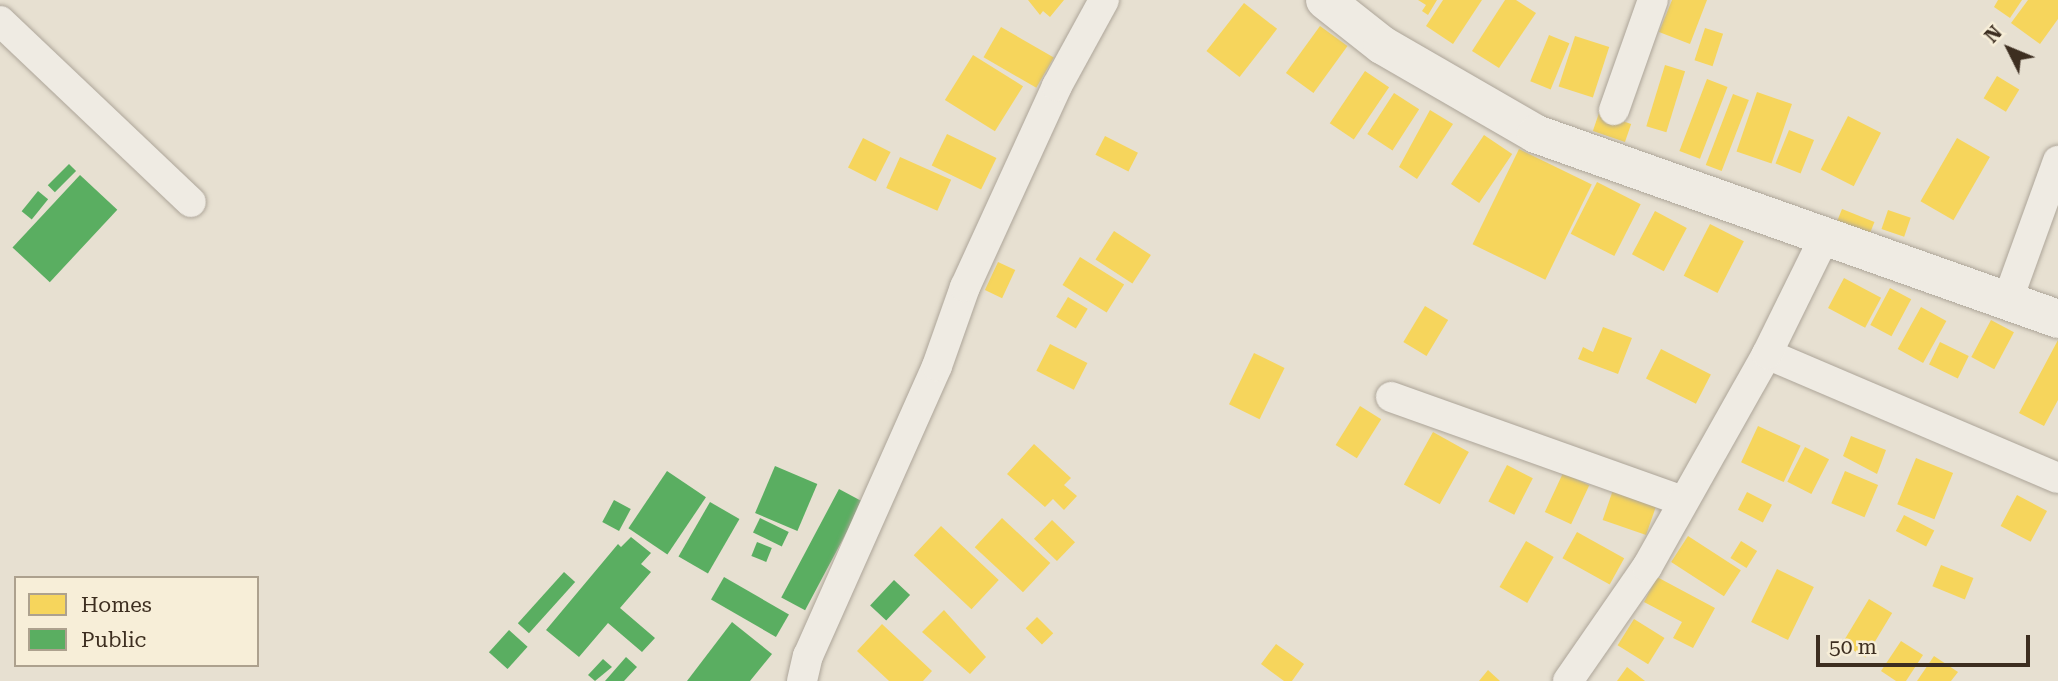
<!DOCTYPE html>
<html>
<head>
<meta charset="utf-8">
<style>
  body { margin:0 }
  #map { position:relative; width:2058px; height:681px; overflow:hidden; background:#e7e0d1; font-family:"Roboto Serif",serif }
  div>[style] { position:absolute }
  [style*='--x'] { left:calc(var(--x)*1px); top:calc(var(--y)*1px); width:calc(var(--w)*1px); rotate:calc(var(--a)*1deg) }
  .homes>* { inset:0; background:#f6d55c; transform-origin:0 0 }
  .public>* { inset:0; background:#5aae61; transform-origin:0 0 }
  .roads { filter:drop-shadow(0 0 2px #ada599) drop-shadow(0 0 2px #ada599) }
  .street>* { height:30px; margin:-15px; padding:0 15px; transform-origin:15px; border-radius:15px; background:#efebe3 }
  .secondary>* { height:38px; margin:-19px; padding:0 19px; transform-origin:19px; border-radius:19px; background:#efebe3 }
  span { translate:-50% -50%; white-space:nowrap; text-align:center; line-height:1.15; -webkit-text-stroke:7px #f7eed8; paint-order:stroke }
  .legend { position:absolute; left:14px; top:576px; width:245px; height:91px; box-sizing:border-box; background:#f7eed8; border:2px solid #ada18e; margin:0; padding:9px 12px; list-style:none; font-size:21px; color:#3d2e20 }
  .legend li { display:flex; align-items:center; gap:14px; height:35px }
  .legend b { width:35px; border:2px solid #ada18e }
  .north { position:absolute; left:1974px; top:14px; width:70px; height:70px; -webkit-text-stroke:5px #f7eed8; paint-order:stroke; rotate:313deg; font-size:19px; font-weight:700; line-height:28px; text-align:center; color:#3d2e20 }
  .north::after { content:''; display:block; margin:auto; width:24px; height:32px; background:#3d2e20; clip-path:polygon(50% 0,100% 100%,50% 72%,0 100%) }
  .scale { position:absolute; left:1816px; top:635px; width:214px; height:32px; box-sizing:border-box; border:4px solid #3d2e20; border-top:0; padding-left:9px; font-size:21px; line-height:24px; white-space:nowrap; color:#3d2e20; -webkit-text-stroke:5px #f7eed8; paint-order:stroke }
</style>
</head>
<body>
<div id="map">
  <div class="homes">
    <i style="clip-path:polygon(1028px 0,1064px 0,1050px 17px,1043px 11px,1040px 15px)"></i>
    <i style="clip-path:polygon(1418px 0,1437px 0,1428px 15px,1422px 11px,1426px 5px)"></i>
    <i style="clip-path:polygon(1443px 0,1482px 0,1453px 44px,1426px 26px)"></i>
    <i style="clip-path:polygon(1505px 0,1516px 0,1536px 13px,1499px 68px,1472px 51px)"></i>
    <i style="clip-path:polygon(1672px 0,1707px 0,1690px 44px,1659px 32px)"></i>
    <i style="clip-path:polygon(1998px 0,2022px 0,2010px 18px,1994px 7px)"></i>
    <i style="clip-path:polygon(2028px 0,2058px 0,2058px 19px,2040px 44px,2011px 23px)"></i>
    <i style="left:1244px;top:3px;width:42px;height:61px;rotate:38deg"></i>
    <i style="left:1320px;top:26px;width:34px;height:58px;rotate:36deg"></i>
    <i style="left:1001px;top:27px;width:61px;height:35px;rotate:30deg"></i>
    <i style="left:1705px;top:28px;width:19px;height:34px;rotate:18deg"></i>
    <i style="left:1549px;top:35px;width:22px;height:50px;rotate:22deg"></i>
    <i style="left:1575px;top:36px;width:36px;height:53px;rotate:18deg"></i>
    <i style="left:973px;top:55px;width:59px;height:53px;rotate:32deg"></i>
    <i style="left:1665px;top:65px;width:21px;height:64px;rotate:17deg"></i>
    <i style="left:1365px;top:71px;width:29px;height:63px;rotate:34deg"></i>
    <i style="left:1997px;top:76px;width:26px;height:26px;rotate:31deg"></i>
    <i style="left:1707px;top:79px;width:22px;height:77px;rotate:21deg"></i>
    <i style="left:1757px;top:92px;width:37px;height:63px;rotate:19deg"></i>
    <i style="left:1394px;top:93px;width:30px;height:49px;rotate:33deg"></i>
    <i style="left:1733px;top:94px;width:17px;height:76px;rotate:21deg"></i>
    <i style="clip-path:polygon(1430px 110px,1453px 124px,1417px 179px,1399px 167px)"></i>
    <i style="left:1599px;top:113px;width:34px;height:19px;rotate:19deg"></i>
    <i style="left:1848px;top:116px;width:37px;height:60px;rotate:27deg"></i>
    <i style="left:1789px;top:130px;width:27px;height:36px;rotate:22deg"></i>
    <i style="left:947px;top:134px;width:55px;height:35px;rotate:26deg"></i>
    <i style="left:1484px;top:135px;width:34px;height:59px;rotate:34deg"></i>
    <i style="left:1105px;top:136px;width:37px;height:21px;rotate:27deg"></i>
    <i style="left:863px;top:138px;width:31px;height:33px;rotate:27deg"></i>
    <i style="left:1957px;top:138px;width:38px;height:73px;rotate:30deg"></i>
    <i style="left:1519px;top:149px;width:81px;height:106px;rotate:26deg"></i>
    <i style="left:900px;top:157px;width:56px;height:34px;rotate:24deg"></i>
    <i style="left:1597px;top:182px;width:49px;height:58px;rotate:27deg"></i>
    <i style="left:1842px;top:209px;width:35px;height:15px;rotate:22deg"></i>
    <i style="left:1888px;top:210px;width:24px;height:20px;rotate:19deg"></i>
    <i style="left:1655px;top:211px;width:36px;height:49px;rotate:28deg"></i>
    <i style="left:1710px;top:224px;width:38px;height:58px;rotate:27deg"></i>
    <i style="left:1114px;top:231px;width:44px;height:34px;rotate:33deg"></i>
    <i style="left:1080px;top:257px;width:52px;height:33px;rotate:32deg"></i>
    <i style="left:998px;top:262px;width:19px;height:31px;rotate:25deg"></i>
    <i style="left:1844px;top:278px;width:42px;height:34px;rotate:28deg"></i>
    <i style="left:1890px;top:288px;width:24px;height:42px;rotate:28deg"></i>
    <i style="left:1068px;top:297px;width:23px;height:23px;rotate:31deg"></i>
    <i style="left:1425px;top:306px;width:27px;height:42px;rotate:31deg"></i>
    <i style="left:1921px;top:307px;width:29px;height:48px;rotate:29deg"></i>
    <i style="left:1991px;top:320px;width:26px;height:42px;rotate:28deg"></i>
    <i style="clip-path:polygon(1603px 327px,1632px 338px,1618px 374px,1578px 359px,1583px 347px,1593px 352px)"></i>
    <i style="clip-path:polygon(2058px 340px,2058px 400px,2044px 426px,2019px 413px)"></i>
    <i style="left:1940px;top:342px;width:32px;height:25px;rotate:26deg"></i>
    <i style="left:1050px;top:344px;width:42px;height:30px;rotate:27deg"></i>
    <i style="left:1661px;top:349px;width:56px;height:33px;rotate:27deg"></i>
    <i style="left:1254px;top:353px;width:34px;height:57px;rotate:26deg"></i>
    <i style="left:1360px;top:406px;width:25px;height:46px;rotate:32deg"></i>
    <i style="left:1758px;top:426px;width:47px;height:40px;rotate:25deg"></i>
    <i style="left:1433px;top:432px;width:41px;height:60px;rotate:29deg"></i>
    <i style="clip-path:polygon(1851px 436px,1886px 450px,1877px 474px,1843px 456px)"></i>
    <i style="clip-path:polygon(1034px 444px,1071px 478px,1064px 485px,1077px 496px,1064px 510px,1053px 499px,1045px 507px,1007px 474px)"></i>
    <i style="left:1805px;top:447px;width:27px;height:39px;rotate:27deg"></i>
    <i style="left:1916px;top:458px;width:40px;height:50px;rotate:22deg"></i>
    <i style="left:1507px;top:465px;width:29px;height:41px;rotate:27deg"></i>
    <i style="left:1845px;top:471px;width:36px;height:35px;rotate:23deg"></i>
    <i style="left:1563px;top:473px;width:29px;height:43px;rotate:25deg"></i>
    <i style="left:1614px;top:487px;width:46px;height:35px;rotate:19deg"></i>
    <i style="left:1747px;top:492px;width:28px;height:20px;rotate:27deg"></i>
    <i style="left:2017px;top:495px;width:34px;height:35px;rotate:28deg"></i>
    <i style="left:1904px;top:515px;width:34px;height:18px;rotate:27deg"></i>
    <i style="left:1002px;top:518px;width:66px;height:40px;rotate:43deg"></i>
    <i style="left:1052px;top:520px;width:32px;height:26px;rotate:44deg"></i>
    <i style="left:941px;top:526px;width:79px;height:40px;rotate:43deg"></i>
    <i style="left:1577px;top:532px;width:54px;height:30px;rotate:29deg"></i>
    <i style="left:1688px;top:536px;width:63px;height:31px;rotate:33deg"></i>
    <i style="left:1526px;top:541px;width:32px;height:53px;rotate:30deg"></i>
    <i style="left:1741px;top:541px;width:19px;height:20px;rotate:32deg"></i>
    <i style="left:1941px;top:565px;width:35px;height:23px;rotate:22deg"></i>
    <i style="left:1777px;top:569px;width:41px;height:59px;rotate:26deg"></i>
    <i style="clip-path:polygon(1657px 577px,1715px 608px,1693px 648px,1673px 638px,1682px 622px,1644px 602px)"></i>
    <i style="left:1869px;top:599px;width:27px;height:52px;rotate:31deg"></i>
    <i style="clip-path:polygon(944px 610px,986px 657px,970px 674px,922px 632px)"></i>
    <i style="left:1037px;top:617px;width:23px;height:16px;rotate:45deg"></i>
    <i style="left:1634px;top:619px;width:36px;height:31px;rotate:32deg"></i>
    <i style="clip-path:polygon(882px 624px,932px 671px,923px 681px,889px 681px,857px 651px)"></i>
    <i style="clip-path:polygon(1901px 641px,1923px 655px,1906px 681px,1896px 681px,1881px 671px)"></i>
    <i style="clip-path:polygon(1276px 644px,1304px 664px,1292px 681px,1284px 681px,1261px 664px)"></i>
    <i style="clip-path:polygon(1934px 656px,1958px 672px,1951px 681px,1917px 681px)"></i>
    <i style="clip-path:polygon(1627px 667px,1645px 681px,1617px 681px)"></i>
    <i style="clip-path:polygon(1488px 670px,1500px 681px,1479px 681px)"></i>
  </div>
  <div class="public">
    <i style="left:69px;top:164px;width:10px;height:30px;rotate:45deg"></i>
    <i style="left:80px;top:175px;width:51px;height:99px;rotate:43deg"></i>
    <i style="left:38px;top:191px;width:13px;height:26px;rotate:39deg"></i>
    <i style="left:775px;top:466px;width:46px;height:51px;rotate:23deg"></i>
    <i style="left:667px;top:471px;width:47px;height:69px;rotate:34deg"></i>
    <i style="left:839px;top:489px;width:27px;height:123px;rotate:28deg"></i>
    <i style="left:614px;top:500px;width:19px;height:25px;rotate:28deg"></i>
    <i style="left:710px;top:502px;width:34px;height:63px;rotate:30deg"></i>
    <i style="left:760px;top:518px;width:32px;height:16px;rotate:26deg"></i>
    <i style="clip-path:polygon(631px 537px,651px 553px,641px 564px,651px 572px,620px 608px,655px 638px,642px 652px,608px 623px,579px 657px,546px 630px,618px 544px,621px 547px)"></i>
    <i style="left:757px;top:542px;width:16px;height:15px;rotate:22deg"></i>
    <i style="left:564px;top:572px;width:15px;height:69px;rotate:42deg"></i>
    <i style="left:724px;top:577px;width:75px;height:26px;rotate:30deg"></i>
    <i style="left:894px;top:580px;width:22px;height:35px;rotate:43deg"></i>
    <i style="clip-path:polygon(732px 622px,772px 654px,750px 681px,687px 681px)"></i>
    <i style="left:509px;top:630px;width:25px;height:30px;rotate:42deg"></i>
    <i style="clip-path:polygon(626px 657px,637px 667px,624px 681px,605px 681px)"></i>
    <i style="clip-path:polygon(603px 659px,612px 667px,595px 681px,588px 675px)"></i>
  </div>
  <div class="roads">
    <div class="street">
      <i style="--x:0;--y:21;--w:263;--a:43.5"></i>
      <i style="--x:1614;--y:110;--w:117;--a:-70.5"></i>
      <i style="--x:2008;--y:299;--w:147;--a:-70.1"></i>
      <i style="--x:1767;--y:354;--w:316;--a:23.1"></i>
      <i style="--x:1391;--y:397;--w:310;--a:19.6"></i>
      <i style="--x:802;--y:681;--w:26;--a:-77"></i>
      <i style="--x:808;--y:656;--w:317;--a:-66"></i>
      <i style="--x:937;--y:366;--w:84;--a:-70.5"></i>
      <i style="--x:965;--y:287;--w:221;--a:-65.4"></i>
      <i style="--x:1057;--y:86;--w:98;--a:-61.3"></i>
      <i style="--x:1568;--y:681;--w:139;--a:-55.3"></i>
      <i style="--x:1647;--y:567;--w:244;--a:-60.6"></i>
      <i style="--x:1767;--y:354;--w:131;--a:-63.8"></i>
    </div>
    <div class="secondary">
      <i style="--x:1325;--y:0;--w:73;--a:38.3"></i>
      <i style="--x:1382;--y:45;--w:178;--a:30"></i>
      <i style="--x:1536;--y:134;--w:554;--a:19.51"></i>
    </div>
  </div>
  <ul class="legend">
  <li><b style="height:19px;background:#f6d55c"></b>Homes</li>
  <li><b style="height:19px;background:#5aae61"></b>Public</li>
  </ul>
  <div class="north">N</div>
  <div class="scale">50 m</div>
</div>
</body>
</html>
